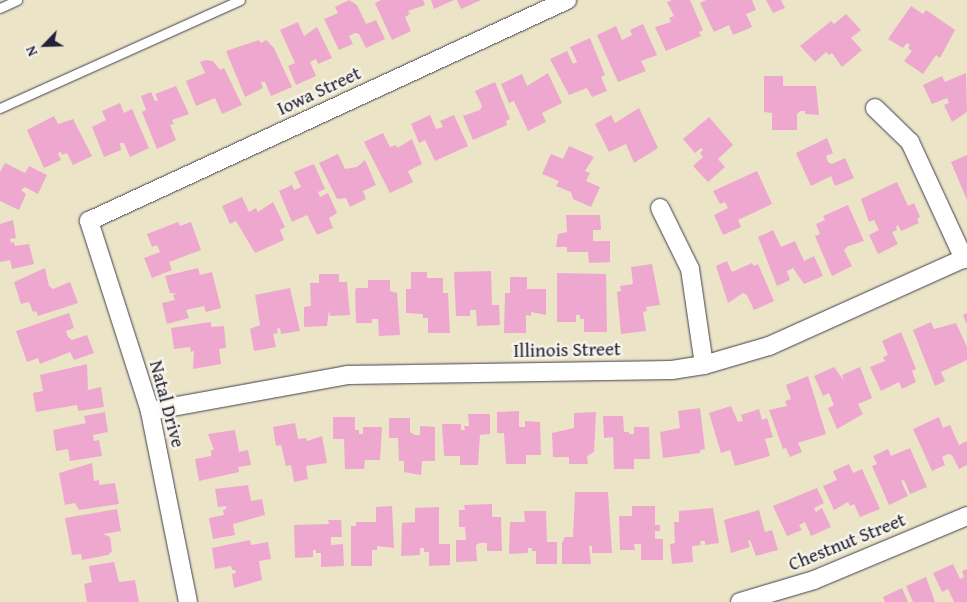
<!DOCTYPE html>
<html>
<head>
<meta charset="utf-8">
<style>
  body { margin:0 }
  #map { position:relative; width:967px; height:602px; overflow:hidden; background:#ebe4c6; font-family:"Gentium Book Plus",serif }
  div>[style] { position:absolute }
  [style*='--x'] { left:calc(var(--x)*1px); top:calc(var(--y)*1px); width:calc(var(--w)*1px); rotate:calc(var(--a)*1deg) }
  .building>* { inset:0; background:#eea8d0 }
  .roads { filter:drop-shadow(0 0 1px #403f50) drop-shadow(0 0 1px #403f50) }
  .service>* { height:9px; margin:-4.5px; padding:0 4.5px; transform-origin:4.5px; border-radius:4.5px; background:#fff }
  .minor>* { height:18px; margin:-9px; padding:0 9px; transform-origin:9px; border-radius:9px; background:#fff }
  span { translate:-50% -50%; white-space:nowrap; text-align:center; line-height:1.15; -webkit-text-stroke:5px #f7f3e8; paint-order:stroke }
  .street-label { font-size:19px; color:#22223b }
  .north { position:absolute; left:20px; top:20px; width:50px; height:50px; -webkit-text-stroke:4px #f7f3e8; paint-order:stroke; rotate:246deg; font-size:14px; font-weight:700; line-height:20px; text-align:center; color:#22223b }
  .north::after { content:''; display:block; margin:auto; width:18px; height:22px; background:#22223b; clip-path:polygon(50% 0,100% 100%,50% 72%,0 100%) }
</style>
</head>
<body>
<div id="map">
  <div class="building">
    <i style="clip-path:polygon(349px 0,357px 5px,366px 24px,376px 20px,385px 39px,366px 48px,359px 34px,355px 33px,349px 36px,353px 44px,339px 50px,324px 19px,338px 13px,335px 7px)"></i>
    <i style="clip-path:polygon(381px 0,423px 0,425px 5px,408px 11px,410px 14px,405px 17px,411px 31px,392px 40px,375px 3px)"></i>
    <i style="clip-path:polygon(431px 0,454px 0,434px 9px)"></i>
    <i style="clip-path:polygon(457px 0,481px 0,461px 9px)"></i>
    <i style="clip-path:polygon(672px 0,690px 0,703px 30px,699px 32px,701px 36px,666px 51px,655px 27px,671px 22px,669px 18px,674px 16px,667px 2px)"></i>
    <i style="clip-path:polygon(706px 0,752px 0,756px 10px,746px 14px,752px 27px,733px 35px,729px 25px,714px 32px,700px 3px)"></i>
    <i style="clip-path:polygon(760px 0,781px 0,785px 8px,773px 13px,766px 0)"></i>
    <i style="clip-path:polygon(911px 6px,923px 14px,926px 10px,955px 30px,940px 58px,936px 55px,923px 74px,904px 61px,912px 51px,908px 48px,910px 45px,907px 43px,903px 48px,888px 39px)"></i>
    <i style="clip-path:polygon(846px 14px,861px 30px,851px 38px,862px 50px,842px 67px,832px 53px,829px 55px,826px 52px,815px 62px,800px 46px,831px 21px,834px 24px)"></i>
    <i style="clip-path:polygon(298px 22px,304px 36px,317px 27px,332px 58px,318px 64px,316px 59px,310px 62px,316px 76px,296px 85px,288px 66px,295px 63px,280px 30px)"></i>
    <i style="clip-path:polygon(643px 24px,657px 55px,641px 61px,646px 71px,618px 82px,597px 35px,616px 26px,622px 40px,632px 35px,630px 30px)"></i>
    <i style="clip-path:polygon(590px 38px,605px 75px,601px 77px,607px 91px,592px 97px,587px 88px,569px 95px,550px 59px,567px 51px,573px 64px,577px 62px,570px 47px)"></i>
    <i style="clip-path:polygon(259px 40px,261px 43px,266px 40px,274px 48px,292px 87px,271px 96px,265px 82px,261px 82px,263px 88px,245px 97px,226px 51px)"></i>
    <i style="clip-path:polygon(206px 60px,213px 61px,220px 70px,224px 68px,242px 105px,222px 114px,215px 98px,196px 106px,186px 81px,205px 73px,200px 62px)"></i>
    <i style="clip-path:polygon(548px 73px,562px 103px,542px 113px,546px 122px,528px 131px,514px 101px,509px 103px,501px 84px,522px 74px,527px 86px)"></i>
    <i style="clip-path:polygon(966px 73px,967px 112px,952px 122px,944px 105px,949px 103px,947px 98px,932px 104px,923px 85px,942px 76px,945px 82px)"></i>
    <i style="clip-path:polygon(764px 76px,783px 76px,783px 86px,816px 86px,819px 115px,805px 114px,805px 111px,800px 111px,797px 114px,797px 130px,772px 130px,772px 113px,764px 112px)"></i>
    <i style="clip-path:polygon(495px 82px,510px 119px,506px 121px,507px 125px,473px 140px,463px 116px,480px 110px,482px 106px,475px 91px)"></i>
    <i style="clip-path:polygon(176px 86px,189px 114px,172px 120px,174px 124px,170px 125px,176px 140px,157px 149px,142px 112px,146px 110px,141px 96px,151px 92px,155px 101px,158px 100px,155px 94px)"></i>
    <i style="clip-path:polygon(120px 103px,124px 113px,132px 109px,149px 148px,130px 157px,124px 143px,120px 143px,121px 150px,104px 157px,92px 127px,106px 120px,102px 111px)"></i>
    <i style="clip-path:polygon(639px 108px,658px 148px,634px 163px,626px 144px,609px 152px,595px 124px,611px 115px,615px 123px)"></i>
    <i style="clip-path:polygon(430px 115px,436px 129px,443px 127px,440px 121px,454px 115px,468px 146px,435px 161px,425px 140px,419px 143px,411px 124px)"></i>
    <i style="clip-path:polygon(54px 116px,58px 124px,73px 119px,92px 156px,73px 165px,67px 153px,62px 155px,61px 152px,58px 153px,61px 160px,44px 168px,27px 130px)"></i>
    <i style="clip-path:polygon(709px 117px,733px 145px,718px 159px,725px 167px,708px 182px,693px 166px,703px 157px,700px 153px,703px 150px,701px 148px,695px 153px,683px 139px)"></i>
    <i style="clip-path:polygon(383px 133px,390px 147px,396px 145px,397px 148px,412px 139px,422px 164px,408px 171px,413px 182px,390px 193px,364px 142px)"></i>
    <i style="clip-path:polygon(827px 138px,833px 153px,826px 156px,828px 162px,832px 164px,845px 158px,854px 178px,835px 186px,831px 176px,811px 186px,796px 153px)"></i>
    <i style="clip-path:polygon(569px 146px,594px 157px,585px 171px,590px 173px,586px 181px,600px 187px,591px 207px,573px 199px,571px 192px,556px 186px,559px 181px,542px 174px,551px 154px,563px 159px)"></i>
    <i style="clip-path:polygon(338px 154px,345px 169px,357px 167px,365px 160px,376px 185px,363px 191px,366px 199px,350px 207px,346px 198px,337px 199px,319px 163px)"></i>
    <i style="clip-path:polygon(967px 155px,967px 200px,951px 162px)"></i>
    <i style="clip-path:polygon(5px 163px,25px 173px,29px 166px,47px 175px,38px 194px,25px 187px,21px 190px,26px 194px,19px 210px,0 201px,0 172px)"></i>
    <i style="clip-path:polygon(314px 164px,325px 189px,318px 192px,320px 197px,328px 193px,337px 213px,329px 218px,333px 228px,317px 235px,307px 215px,292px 222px,279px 191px,292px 185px,294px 190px,301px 187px,294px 172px)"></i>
    <i style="clip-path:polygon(757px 171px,772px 204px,738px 220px,741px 227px,723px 235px,714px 215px,728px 208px,725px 202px,720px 204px,713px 191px)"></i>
    <i style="clip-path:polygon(897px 182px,908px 206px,914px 203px,920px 217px,917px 219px,919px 223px,901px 231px,898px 225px,896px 227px,897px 230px,892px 232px,898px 244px,878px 254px,869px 235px,879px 230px,874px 220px,869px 222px,861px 199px)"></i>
    <i style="clip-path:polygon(242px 197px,249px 212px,256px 208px,258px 212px,273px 202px,285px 227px,280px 230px,284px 240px,255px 253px,236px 221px,230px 224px,222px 206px)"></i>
    <i style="clip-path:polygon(848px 205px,864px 241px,848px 246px,844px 250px,852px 266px,832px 276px,815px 236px,820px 234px,816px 224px,825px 220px,823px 216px)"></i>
    <i style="clip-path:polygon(566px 215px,600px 215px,601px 230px,593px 230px,593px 241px,610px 241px,610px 262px,589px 263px,588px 252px,567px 252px,567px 247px,556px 247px,558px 234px,567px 232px)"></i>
    <i style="clip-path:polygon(13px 220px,16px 238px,10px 239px,11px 243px,14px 242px,15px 246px,29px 244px,34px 264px,12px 269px,10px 260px,0 262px,0 224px)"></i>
    <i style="clip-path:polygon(178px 222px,180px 226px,191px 222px,201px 250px,169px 262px,172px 270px,152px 278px,144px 258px,160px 252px,157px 245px,152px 247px,147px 234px)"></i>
    <i style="clip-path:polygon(773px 230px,781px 247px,795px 241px,804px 261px,814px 256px,823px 276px,804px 284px,793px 268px,787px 271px,790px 280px,777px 286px,758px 237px)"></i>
    <i style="clip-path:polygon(727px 261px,732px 272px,752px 263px,754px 266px,758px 264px,774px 301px,754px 310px,747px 295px,743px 293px,728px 303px,716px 266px)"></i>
    <i style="clip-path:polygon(652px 264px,660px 305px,646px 307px,647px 311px,643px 312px,646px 331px,621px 334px,617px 292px,621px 291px,620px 286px,633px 284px,631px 267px)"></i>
    <i style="clip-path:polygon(45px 268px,49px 286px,53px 289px,70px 282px,78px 303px,38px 316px,36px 311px,33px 312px,29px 302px,21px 304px,14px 282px)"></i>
    <i style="clip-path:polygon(198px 268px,200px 275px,212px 272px,221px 308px,206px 312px,204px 306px,186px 310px,189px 318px,167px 324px,162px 303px,175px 300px,173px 295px,177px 294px,170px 293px,165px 276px)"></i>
    <i style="clip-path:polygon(491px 271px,492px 305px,499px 305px,500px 325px,477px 326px,476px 310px,470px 310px,470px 316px,456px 316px,454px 272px)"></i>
    <i style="clip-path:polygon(411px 272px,427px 272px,427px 278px,443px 278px,443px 293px,448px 293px,450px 333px,428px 333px,428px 318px,423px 318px,423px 314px,406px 313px,406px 289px,411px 289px)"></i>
    <i style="clip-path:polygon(557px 273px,606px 274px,607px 332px,584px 332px,584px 319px,580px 319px,580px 315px,576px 315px,576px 322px,557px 322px)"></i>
    <i style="clip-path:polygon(319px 274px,339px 274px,339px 282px,347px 282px,350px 315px,330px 316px,329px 310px,327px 326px,304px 327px,304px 307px,311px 306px,310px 283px,319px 283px)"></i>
    <i style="clip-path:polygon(510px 277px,527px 277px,527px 289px,546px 289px,546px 315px,531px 312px,531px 316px,526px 315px,526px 333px,504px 333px,505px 293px,510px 293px)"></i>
    <i style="clip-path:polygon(368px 280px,390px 280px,390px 291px,397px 293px,400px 335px,379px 336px,378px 319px,372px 319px,372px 323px,356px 323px,355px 292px,356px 288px,368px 288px)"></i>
    <i style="clip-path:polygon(290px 288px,300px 331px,281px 334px,280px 328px,277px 329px,278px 333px,273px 334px,276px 347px,254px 351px,250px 329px,260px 325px,255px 295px)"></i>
    <i style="clip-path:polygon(69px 313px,74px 328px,66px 331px,68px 337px,72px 340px,87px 335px,94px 353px,74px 360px,70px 352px,40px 364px,38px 358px,27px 362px,16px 331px)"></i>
    <i style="clip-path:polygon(967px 313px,967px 325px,963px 315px)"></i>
    <i style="clip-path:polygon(211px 322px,211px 327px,224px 326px,226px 348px,219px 349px,221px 364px,193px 369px,194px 351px,191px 352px,190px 347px,174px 349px,171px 328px)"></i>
    <i style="clip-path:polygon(931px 322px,934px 329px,956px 323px,967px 347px,967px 360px,941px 372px,945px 381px,935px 386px,913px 330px)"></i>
    <i style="clip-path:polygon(901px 332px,916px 369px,912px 371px,916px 382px,902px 389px,899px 382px,881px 391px,870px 367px,885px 361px,883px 357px,888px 355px,882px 341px)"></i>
    <i style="clip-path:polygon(87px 364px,88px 390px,101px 387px,104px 407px,78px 411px,77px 405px,36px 412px,33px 393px,43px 391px,40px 375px)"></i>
    <i style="clip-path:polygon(834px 367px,844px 381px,842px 375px,860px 367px,872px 398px,858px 404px,863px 414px,837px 429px,828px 408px,834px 405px,829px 393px,823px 396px,814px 376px)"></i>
    <i style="clip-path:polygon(808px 376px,826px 434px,798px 443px,802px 452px,790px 457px,786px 448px,783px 449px,769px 410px,787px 406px,785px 401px,791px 399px,786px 385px)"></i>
    <i style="clip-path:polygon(731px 406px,738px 422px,743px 421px,741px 415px,759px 409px,762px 420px,767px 418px,773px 437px,765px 439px,770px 456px,735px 466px,730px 450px,721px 453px,709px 413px)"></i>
    <i style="clip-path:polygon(700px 408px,705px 449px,700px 450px,700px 453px,663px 458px,660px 432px,680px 428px,678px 411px)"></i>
    <i style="clip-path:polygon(519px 411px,519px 427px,525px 427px,525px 421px,540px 422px,541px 455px,526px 455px,526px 464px,506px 464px,504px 433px,497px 433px,497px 412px)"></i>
    <i style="clip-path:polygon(105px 412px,108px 432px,93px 435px,94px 441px,99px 440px,102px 456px,70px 461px,68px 449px,56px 451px,53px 430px,86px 423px,84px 416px)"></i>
    <i style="clip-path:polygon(596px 412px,594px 452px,587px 456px,588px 464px,569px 464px,569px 457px,553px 457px,552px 433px,574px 428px,574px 413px)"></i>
    <i style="clip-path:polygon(468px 414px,490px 414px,490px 434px,480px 435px,478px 465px,460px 465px,460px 456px,444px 456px,442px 424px,461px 424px,461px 430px,465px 430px,464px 426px,469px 426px)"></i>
    <i style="clip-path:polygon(603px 416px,623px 416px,624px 432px,629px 432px,629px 434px,634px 434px,634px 427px,649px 427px,650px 459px,634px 459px,634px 469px,614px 469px,613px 437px,604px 438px)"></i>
    <i style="clip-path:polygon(333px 417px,355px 417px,355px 430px,359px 430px,359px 434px,363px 434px,363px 427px,382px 427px,380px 460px,365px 460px,364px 469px,345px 469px,344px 439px,333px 439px)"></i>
    <i style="clip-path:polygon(939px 417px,943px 428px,950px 425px,959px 445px,967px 441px,967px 465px,959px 469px,952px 455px,948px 454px,942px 457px,945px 465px,932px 471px,913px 429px)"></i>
    <i style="clip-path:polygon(389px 418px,410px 418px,410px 432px,415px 435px,420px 435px,420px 426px,435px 427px,435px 461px,422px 461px,421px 475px,404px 472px,404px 461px,399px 461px,398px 438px,389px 438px)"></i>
    <i style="clip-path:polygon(295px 423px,298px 439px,306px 438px,307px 441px,322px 436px,327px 463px,306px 466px,308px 479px,294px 482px,291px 465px,286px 466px,281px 445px,276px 446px,273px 427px)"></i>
    <i style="clip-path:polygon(235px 430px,239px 452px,248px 450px,251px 465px,238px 467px,239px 472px,199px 481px,195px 459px,211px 456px,211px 450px,214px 450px,208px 434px)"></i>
    <i style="clip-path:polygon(910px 448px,927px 487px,910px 494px,904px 480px,901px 481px,908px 496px,889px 505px,872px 466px,877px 464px,873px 456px,888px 449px,891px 456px)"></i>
    <i style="clip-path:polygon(92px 463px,94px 481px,99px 480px,99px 485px,115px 483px,119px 504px,79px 510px,75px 503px,65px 505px,59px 473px)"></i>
    <i style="clip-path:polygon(849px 464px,853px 473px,862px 469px,880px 509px,860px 517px,854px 504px,850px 506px,848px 502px,834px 510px,823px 486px,837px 480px,833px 471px)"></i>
    <i style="clip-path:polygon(248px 485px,251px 501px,262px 499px,265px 515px,233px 524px,235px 535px,213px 539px,209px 518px,224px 515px,223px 510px,226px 509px,226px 506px,218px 507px,215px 489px)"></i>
    <i style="clip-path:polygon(817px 488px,824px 503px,814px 508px,816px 512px,822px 508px,831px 527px,811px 536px,805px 522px,799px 525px,802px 530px,787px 536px,773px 506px)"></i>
    <i style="clip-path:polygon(575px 492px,608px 492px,612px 553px,592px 553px,592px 546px,589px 546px,591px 564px,562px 564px,562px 543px,565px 537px,573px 537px)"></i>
    <i style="clip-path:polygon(492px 504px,492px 517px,501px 517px,502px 551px,487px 551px,487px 543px,480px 543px,476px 545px,477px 561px,456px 562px,456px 540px,466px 540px,465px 527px,459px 527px,459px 510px,465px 510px,464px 505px)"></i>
    <i style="clip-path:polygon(392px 506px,394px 548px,377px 546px,377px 550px,372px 550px,372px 566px,351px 566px,351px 526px,356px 526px,356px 522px,376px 522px,376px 507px)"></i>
    <i style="clip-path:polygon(632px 506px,655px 506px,655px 525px,660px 525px,660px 531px,655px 531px,655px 539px,663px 539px,663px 560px,641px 560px,641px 544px,634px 544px,635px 550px,620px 550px,619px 516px,632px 516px)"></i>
    <i style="clip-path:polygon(439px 507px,439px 544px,450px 544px,450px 565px,429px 566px,429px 552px,424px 552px,424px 548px,420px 548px,420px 555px,401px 556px,402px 523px,415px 522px,415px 508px)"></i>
    <i style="clip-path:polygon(713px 508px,719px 543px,705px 545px,705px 541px,700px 541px,701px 545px,692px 546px,693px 562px,672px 564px,670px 544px,675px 543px,674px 522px,679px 522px,679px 511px)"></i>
    <i style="clip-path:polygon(117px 509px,121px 531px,103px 534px,110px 537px,112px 551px,108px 555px,82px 560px,81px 554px,72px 555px,65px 518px)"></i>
    <i style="clip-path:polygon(759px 510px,765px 532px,772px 530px,778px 550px,756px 556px,750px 540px,748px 541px,750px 547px,731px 553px,724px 520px)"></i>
    <i style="clip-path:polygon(524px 511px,546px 511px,547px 542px,557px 542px,557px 564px,536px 564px,536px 551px,532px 551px,532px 548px,528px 548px,528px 553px,509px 554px,510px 522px,525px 522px)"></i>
    <i style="clip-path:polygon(328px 520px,341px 520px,342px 537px,331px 537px,331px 545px,343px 544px,344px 566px,321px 567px,321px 553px,316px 553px,316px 550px,313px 550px,313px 557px,295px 558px,294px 525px,329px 524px)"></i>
    <i style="clip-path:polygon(250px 540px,251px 545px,268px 542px,271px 559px,259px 561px,262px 580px,234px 588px,232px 574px,236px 573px,235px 570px,232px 570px,231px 566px,215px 569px,212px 548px)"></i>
    <i style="clip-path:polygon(114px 562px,119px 582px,135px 580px,139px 602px,87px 602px,84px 584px,92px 582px,89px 566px)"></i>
    <i style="clip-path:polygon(953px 564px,960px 579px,964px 577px,962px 571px,967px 569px,967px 602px,954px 602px,948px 589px,942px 592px,933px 573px)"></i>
    <i style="clip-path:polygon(926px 577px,935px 602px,913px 602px,906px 586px)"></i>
    <i style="clip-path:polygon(902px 588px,908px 602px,885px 602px,883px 597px)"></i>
  </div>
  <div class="roads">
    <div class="service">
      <i style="--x:0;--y:8;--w:19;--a:-25"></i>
      <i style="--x:0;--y:108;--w:263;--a:-24.2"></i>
    </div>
    <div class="minor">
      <i style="--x:875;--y:108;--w:49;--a:44.2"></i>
      <i style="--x:910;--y:142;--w:129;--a:65.2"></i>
      <i style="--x:660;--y:208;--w:68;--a:63.8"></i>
      <i style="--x:690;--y:269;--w:97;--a:81.7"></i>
      <i style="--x:150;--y:411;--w:201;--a:-10.3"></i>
      <i style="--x:348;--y:375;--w:324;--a:-0.9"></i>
      <i style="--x:672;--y:370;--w:32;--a:-9"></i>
      <i style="--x:704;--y:365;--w:68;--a:-16.3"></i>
      <i style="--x:769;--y:346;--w:217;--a:-24.2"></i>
      <i style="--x:188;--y:602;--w:195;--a:-101.3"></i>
      <i style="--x:150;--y:411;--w:200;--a:-107.8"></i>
      <i style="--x:89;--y:221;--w:527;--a:-24.81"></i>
      <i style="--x:740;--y:602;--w:77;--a:-16.6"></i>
      <i style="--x:814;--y:580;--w:166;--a:-22.7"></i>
    </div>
  </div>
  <div class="street-label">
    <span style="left:319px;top:91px;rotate:-25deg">Iowa Street</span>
    <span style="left:567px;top:350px;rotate:-1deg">Illinois Street</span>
    <span style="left:167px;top:404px;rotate:75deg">Natal Drive</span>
    <span style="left:847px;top:542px;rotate:-22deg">Chestnut Street</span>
  </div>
  <div class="north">N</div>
</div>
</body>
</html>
